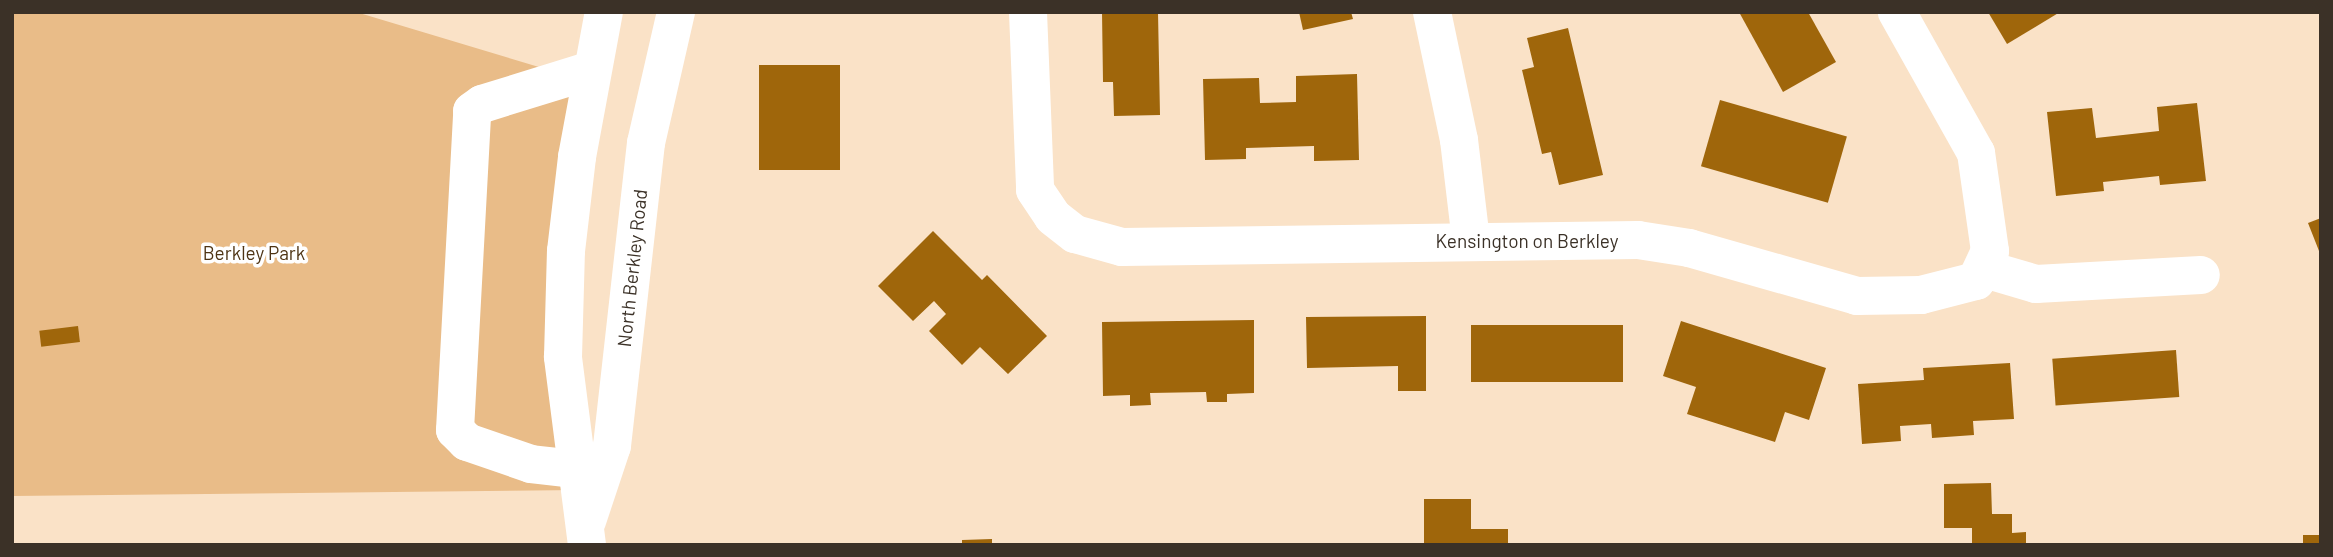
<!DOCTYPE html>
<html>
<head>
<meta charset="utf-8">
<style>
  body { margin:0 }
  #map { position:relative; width:2333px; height:557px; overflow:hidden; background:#fae2c7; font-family:Barlow,sans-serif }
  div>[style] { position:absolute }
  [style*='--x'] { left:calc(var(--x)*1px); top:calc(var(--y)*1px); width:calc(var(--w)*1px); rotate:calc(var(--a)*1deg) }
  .green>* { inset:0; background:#e9bc88 }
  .building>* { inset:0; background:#9f660b; transform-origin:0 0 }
  .minor>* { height:38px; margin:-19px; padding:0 19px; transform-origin:19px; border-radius:19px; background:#fff }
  span { translate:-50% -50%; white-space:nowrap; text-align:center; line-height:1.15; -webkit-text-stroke:7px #fff; paint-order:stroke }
  .street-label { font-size:19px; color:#3b3127 }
  .park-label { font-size:19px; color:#4e3414 }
  .frame { position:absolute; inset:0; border:14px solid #3b3127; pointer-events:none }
</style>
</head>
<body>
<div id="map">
  <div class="green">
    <i style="clip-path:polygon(12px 12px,356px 12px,589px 82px,577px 157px,579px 490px,12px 496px)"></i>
  </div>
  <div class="building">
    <i style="clip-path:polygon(1102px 12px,1158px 12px,1160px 115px,1114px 116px,1113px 82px,1103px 82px)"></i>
    <i style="clip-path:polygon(1299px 12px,1351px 12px,1353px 19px,1303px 30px)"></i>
    <i style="clip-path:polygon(1739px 12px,1808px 12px,1836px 62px,1783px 92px)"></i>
    <i style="clip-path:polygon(1988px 12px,2060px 12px,2007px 44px)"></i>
    <i style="clip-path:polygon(1568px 28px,1603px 175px,1559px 185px,1551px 152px,1542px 154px,1522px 70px,1534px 67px,1527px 38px)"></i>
    <i style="left:759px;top:65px;width:81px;height:105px"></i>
    <i style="clip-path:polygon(1357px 74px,1359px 160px,1314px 161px,1314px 146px,1246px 148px,1246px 159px,1205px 160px,1203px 79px,1259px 78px,1260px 103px,1296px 102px,1296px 76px)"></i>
    <i style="left:1720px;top:100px;width:132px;height:69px;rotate:16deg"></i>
    <i style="clip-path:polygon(2197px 103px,2206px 181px,2160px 185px,2159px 176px,2103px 182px,2104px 191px,2056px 196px,2047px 112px,2092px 108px,2096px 138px,2159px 131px,2157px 107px)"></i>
    <i style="clip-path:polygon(2321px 218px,2321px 256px,2308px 223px)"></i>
    <i style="clip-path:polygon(933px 231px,982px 280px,987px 275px,1047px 336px,1008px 374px,980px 347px,962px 365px,929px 331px,946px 314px,934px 301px,913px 321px,878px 286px)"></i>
    <i style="clip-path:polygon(1426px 316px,1426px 391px,1398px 391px,1398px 366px,1307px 368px,1306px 317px)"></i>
    <i style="clip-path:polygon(1254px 320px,1254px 393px,1227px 394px,1227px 402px,1207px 402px,1206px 392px,1150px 393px,1151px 405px,1130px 406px,1130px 395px,1103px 396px,1102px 322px)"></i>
    <i style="clip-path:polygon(1681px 321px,1826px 368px,1809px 420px,1785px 412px,1775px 442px,1687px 414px,1696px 387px,1663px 376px)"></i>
    <i style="left:1623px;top:325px;width:57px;height:152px;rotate:90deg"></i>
    <i style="left:78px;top:326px;width:16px;height:39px;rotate:83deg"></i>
    <i style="left:2176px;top:350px;width:47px;height:124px;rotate:86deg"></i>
    <i style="clip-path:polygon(2010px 363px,2014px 419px,1973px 421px,1974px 435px,1932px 438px,1931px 424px,1900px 426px,1901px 441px,1862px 444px,1858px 384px,1924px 380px,1923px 368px)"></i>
    <i style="clip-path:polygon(1991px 483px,1992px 514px,2012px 514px,2012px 533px,2026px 532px,2026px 545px,1972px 545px,1972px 528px,1944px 528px,1944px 484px)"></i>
    <i style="clip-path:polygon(1424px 499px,1471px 499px,1471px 529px,1508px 529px,1508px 545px,1424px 544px)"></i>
    <i style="left:2303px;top:535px;width:18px;height:10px"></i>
    <i style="clip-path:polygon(992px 539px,992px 545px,962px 545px,962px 540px)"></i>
  </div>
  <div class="minor">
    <i style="--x:1028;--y:12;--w:178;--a:87.7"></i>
    <i style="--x:1035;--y:190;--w:32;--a:56"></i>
    <i style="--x:1053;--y:217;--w:28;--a:38"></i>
    <i style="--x:1075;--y:234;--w:49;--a:15.5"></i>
    <i style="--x:1122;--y:247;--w:516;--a:-0.78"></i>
    <i style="--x:1638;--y:240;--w:52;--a:8.9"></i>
    <i style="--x:1689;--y:248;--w:175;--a:15.9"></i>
    <i style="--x:1857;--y:296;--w:64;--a:-0.9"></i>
    <i style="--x:1921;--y:295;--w:57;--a:-14.3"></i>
    <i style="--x:1976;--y:281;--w:33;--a:-65"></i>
    <i style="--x:1990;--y:251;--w:99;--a:-98.1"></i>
    <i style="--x:1976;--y:153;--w:162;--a:-119.3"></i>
    <i style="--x:1432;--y:12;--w:131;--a:78.1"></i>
    <i style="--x:1459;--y:140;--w:102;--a:83.2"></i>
    <i style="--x:1985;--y:269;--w:53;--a:16.4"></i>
    <i style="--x:2036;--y:284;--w:165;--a:-3.1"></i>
    <i style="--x:575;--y:469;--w:44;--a:-173.5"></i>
    <i style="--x:531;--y:464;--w:68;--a:-161"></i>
    <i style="--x:467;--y:442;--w:17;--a:-135"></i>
    <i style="--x:455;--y:430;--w:319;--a:-86.9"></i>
    <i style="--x:472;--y:111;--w:12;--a:-35"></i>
    <i style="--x:482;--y:104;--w:115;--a:-17.2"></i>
    <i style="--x:587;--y:521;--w:79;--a:-71.6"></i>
    <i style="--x:612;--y:446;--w:305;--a:-83.6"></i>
    <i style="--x:646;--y:143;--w:134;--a:-77.1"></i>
    <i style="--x:587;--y:545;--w:190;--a:-97.3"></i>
    <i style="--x:563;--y:357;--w:106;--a:-88.4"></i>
    <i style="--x:566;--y:251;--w:95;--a:-83.3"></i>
    <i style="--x:577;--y:157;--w:147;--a:-79.5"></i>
  </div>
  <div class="street-label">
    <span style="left:1527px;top:241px">Kensington on Berkley</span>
    <span style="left:632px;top:268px;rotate:-84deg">North Berkley Road</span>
  </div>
  <div class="park-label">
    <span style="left:254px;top:253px">Berkley Park</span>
  </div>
  <div class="frame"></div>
</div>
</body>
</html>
